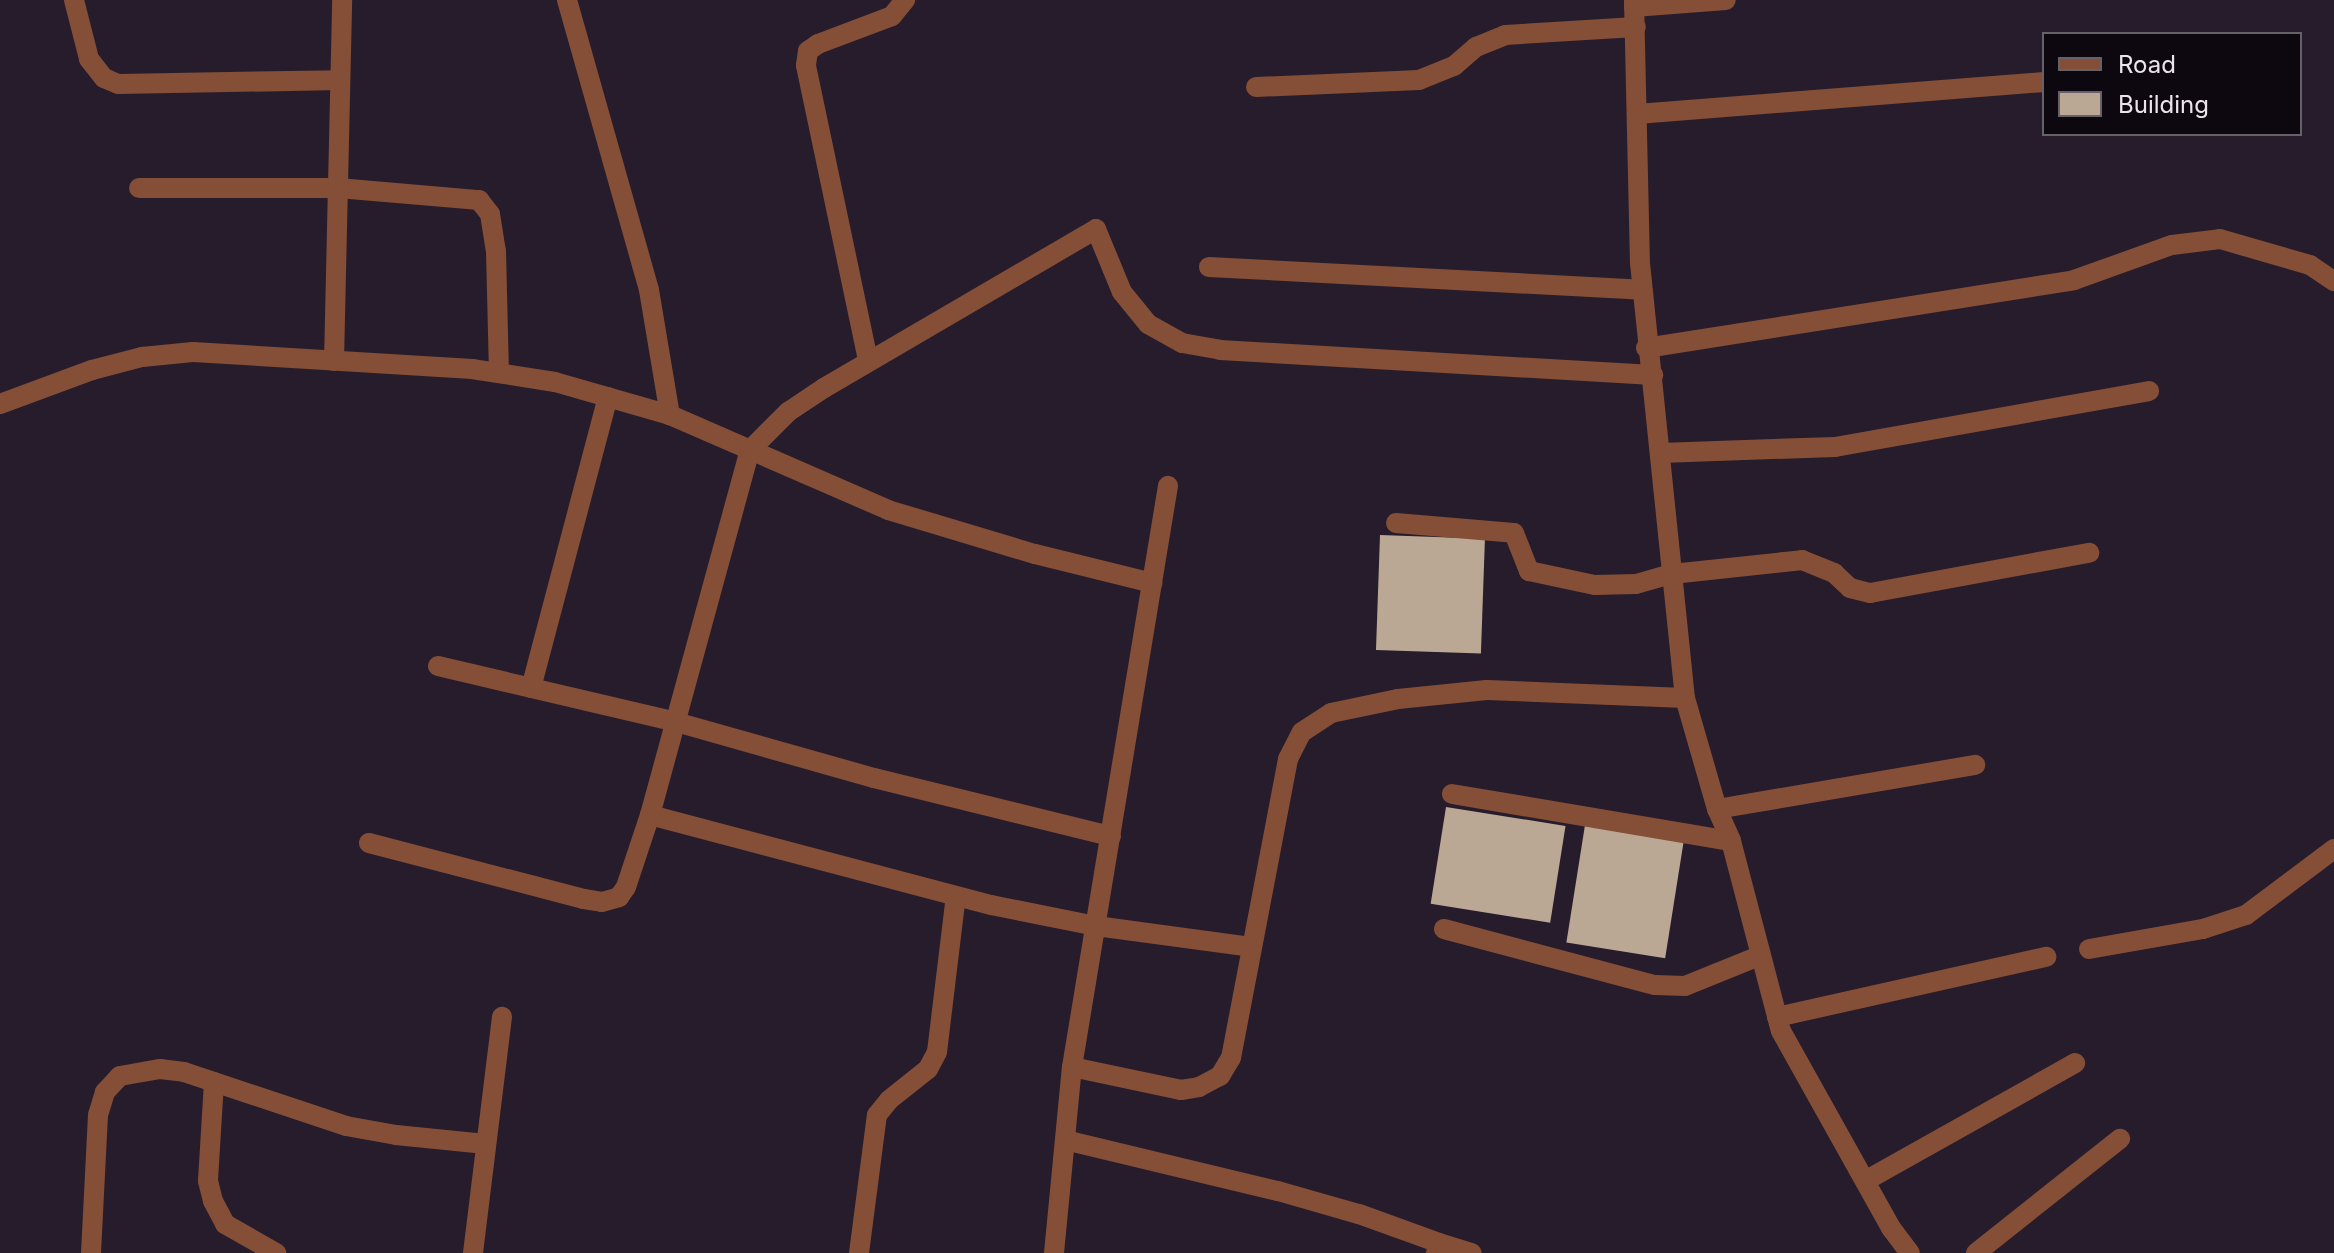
<!DOCTYPE html>
<html>
<head>
<meta charset="utf-8">
<style>
  body { margin:0 }
  #map { position:relative; width:2334px; height:1253px; overflow:hidden; background:#261c2c; font-family:Inter,sans-serif }
  div>[style] { position:absolute }
  [style*='--x'] { left:calc(var(--x)*1px); top:calc(var(--y)*1px); width:calc(var(--w)*1px); rotate:calc(var(--a)*1deg) }
  .building>* { inset:0; background:#baa895; transform-origin:0 0 }
  .minor>* { height:20px; margin:-10px; padding:0 10px; transform-origin:10px; border-radius:10px; background:#854e36 }
  span { translate:-50% -50%; white-space:nowrap; text-align:center; line-height:1.15; -webkit-text-stroke:8px #0d080f; paint-order:stroke }
  .legend { position:absolute; left:2042px; top:32px; width:260px; height:104px; box-sizing:border-box; background:#0d080f; border:2px solid #666069; margin:0; padding:10px 14px; list-style:none; font-size:24px; color:#ebe4ef }
  .legend li { display:flex; align-items:center; gap:16px; height:40px }
  .legend b { width:40px; border:2px solid #666069 }
</style>
</head>
<body>
<div id="map">
  <div class="building">
    <i style="left:1380px;top:535px;width:105px;height:115px;rotate:2deg"></i>
    <i style="left:1446px;top:807px;width:121px;height:98px;rotate:9deg"></i>
    <i style="left:1585px;top:825px;width:100px;height:119px;rotate:9deg"></i>
  </div>
  <div class="minor">
    <i style="--x:74;--y:0;--w:61;--a:75.7"></i>
    <i style="--x:89;--y:59;--w:24;--a:52"></i>
    <i style="--x:104;--y:78;--w:15;--a:23"></i>
    <i style="--x:118;--y:84;--w:222;--a:-1"></i>
    <i style="--x:567;--y:0;--w:301;--a:74.2"></i>
    <i style="--x:649;--y:290;--w:127;--a:80.5"></i>
    <i style="--x:1634;--y:0;--w:263;--a:88.7"></i>
    <i style="--x:1640;--y:263;--w:437;--a:84.1"></i>
    <i style="--x:1685;--y:698;--w:116;--a:73.9"></i>
    <i style="--x:1717;--y:809;--w:35;--a:66"></i>
    <i style="--x:1731;--y:841;--w:196;--a:75.3"></i>
    <i style="--x:1781;--y:1031;--w:226;--a:60.8"></i>
    <i style="--x:1891;--y:1228;--w:31;--a:53"></i>
    <i style="--x:1634;--y:7;--w:92;--a:-4.4"></i>
    <i style="--x:1256;--y:87;--w:163;--a:-2.5"></i>
    <i style="--x:1419;--y:80;--w:38;--a:-22"></i>
    <i style="--x:1454;--y:66;--w:29;--a:-41"></i>
    <i style="--x:1476;--y:47;--w:31;--a:-22"></i>
    <i style="--x:1505;--y:35;--w:131;--a:-3.5"></i>
    <i style="--x:1637;--y:114;--w:408;--a:-4.5"></i>
    <i style="--x:139;--y:188;--w:199;--a:0"></i>
    <i style="--x:338;--y:188;--w:142;--a:4.9"></i>
    <i style="--x:479;--y:200;--w:18;--a:52"></i>
    <i style="--x:490;--y:214;--w:37;--a:81"></i>
    <i style="--x:496;--y:251;--w:122;--a:88.6"></i>
    <i style="--x:1209;--y:267;--w:434;--a:3"></i>
    <i style="--x:1646;--y:348;--w:433;--a:-9"></i>
    <i style="--x:2074;--y:280;--w:104;--a:-19.7"></i>
    <i style="--x:2172;--y:245;--w:48;--a:-7.1"></i>
    <i style="--x:2220;--y:239;--w:94;--a:16.1"></i>
    <i style="--x:2310;--y:265;--w:29;--a:34"></i>
    <i style="--x:868;--y:360;--w:301;--a:-101.9"></i>
    <i style="--x:806;--y:65;--w:14;--a:-82"></i>
    <i style="--x:808;--y:51;--w:12;--a:-35"></i>
    <i style="--x:818;--y:44;--w:79;--a:-20.7"></i>
    <i style="--x:892;--y:16;--w:21;--a:-51"></i>
    <i style="--x:334;--y:361;--w:361;--a:-88.7"></i>
    <i style="--x:0;--y:404;--w:98;--a:-20.3"></i>
    <i style="--x:92;--y:370;--w:52;--a:-14.6"></i>
    <i style="--x:142;--y:357;--w:51;--a:-5.6"></i>
    <i style="--x:193;--y:352;--w:280;--a:3.5"></i>
    <i style="--x:472;--y:369;--w:84;--a:8.9"></i>
    <i style="--x:555;--y:382;--w:120;--a:16"></i>
    <i style="--x:670;--y:415;--w:238;--a:23.5"></i>
    <i style="--x:888;--y:510;--w:153;--a:16.7"></i>
    <i style="--x:1035;--y:554;--w:121;--a:13.9"></i>
    <i style="--x:1660;--y:453;--w:175;--a:-2"></i>
    <i style="--x:1835;--y:447;--w:319;--a:-10.1"></i>
    <i style="--x:1396;--y:523;--w:118;--a:4.8"></i>
    <i style="--x:1514;--y:533;--w:41;--a:68.5"></i>
    <i style="--x:1529;--y:571;--w:67;--a:12"></i>
    <i style="--x:1595;--y:585;--w:41;--a:-1.4"></i>
    <i style="--x:1636;--y:584;--w:37;--a:-16"></i>
    <i style="--x:1672;--y:574;--w:131;--a:-6.1"></i>
    <i style="--x:1802;--y:560;--w:35;--a:22"></i>
    <i style="--x:1834;--y:573;--w:22;--a:43"></i>
    <i style="--x:1850;--y:588;--w:21;--a:14"></i>
    <i style="--x:1870;--y:593;--w:223;--a:-10.4"></i>
    <i style="--x:438;--y:666;--w:244;--a:13.2"></i>
    <i style="--x:676;--y:722;--w:206;--a:15.8"></i>
    <i style="--x:874;--y:778;--w:244;--a:13.8"></i>
    <i style="--x:531;--y:688;--w:301;--a:-75.2"></i>
    <i style="--x:1452;--y:794;--w:283;--a:9.6"></i>
    <i style="--x:1717;--y:809;--w:262;--a:-9.7"></i>
    <i style="--x:650;--y:815;--w:353;--a:14.8"></i>
    <i style="--x:991;--y:905;--w:107;--a:11.3"></i>
    <i style="--x:1096;--y:926;--w:156;--a:7.7"></i>
    <i style="--x:369;--y:843;--w:222;--a:14.6"></i>
    <i style="--x:584;--y:899;--w:18;--a:9"></i>
    <i style="--x:602;--y:902;--w:18;--a:-16"></i>
    <i style="--x:619;--y:897;--w:12;--a:-55"></i>
    <i style="--x:626;--y:887;--w:76;--a:-71.6"></i>
    <i style="--x:650;--y:815;--w:378;--a:-74.7"></i>
    <i style="--x:750;--y:450;--w:54;--a:-45"></i>
    <i style="--x:788;--y:412;--w:43;--a:-33.7"></i>
    <i style="--x:824;--y:388;--w:315;--a:-30.3"></i>
    <i style="--x:1096;--y:229;--w:68;--a:67.6"></i>
    <i style="--x:1122;--y:292;--w:41;--a:50.9"></i>
    <i style="--x:1148;--y:324;--w:39;--a:29"></i>
    <i style="--x:1182;--y:343;--w:39;--a:10"></i>
    <i style="--x:1220;--y:350;--w:434;--a:3.3"></i>
    <i style="--x:1444;--y:929;--w:218;--a:14.9"></i>
    <i style="--x:1655;--y:985;--w:30;--a:2"></i>
    <i style="--x:1685;--y:986;--w:80;--a:-22.1"></i>
    <i style="--x:2089;--y:949;--w:116;--a:-10"></i>
    <i style="--x:2203;--y:929;--w:45;--a:-18"></i>
    <i style="--x:2246;--y:915;--w:110;--a:-36.9"></i>
    <i style="--x:1777;--y:1017;--w:276;--a:-12.6"></i>
    <i style="--x:1072;--y:1067;--w:589;--a:-80.62"></i>
    <i style="--x:214;--y:1082;--w:99;--a:93.5"></i>
    <i style="--x:208;--y:1181;--w:21;--a:76"></i>
    <i style="--x:213;--y:1201;--w:26;--a:62"></i>
    <i style="--x:225;--y:1224;--w:59;--a:29.6"></i>
    <i style="--x:1065;--y:1140;--w:219;--a:13.5"></i>
    <i style="--x:1278;--y:1191;--w:84;--a:15.9"></i>
    <i style="--x:1359;--y:1214;--w:85;--a:19.9"></i>
    <i style="--x:1865;--y:1181;--w:241;--a:-29.3"></i>
    <i style="--x:91;--y:1253;--w:138;--a:-87.1"></i>
    <i style="--x:98;--y:1115;--w:24;--a:-73"></i>
    <i style="--x:105;--y:1092;--w:22;--a:-47"></i>
    <i style="--x:120;--y:1076;--w:41;--a:-9.9"></i>
    <i style="--x:160;--y:1069;--w:24;--a:7"></i>
    <i style="--x:184;--y:1072;--w:171;--a:18.4"></i>
    <i style="--x:346;--y:1126;--w:51;--a:10.2"></i>
    <i style="--x:396;--y:1135;--w:90;--a:5.7"></i>
    <i style="--x:473;--y:1253;--w:238;--a:-83"></i>
    <i style="--x:859;--y:1253;--w:139;--a:-82.6"></i>
    <i style="--x:877;--y:1115;--w:19;--a:-51"></i>
    <i style="--x:889;--y:1100;--w:50;--a:-38.5"></i>
    <i style="--x:928;--y:1069;--w:19;--a:-62"></i>
    <i style="--x:937;--y:1052;--w:157;--a:-83.1"></i>
    <i style="--x:1054;--y:1253;--w:187;--a:-84.5"></i>
    <i style="--x:1072;--y:1067;--w:111;--a:11.9"></i>
    <i style="--x:1181;--y:1090;--w:18;--a:-9"></i>
    <i style="--x:1199;--y:1087;--w:24;--a:-28"></i>
    <i style="--x:1220;--y:1076;--w:21;--a:-59"></i>
    <i style="--x:1231;--y:1058;--w:304;--a:-79.2"></i>
    <i style="--x:1288;--y:759;--w:30;--a:-63"></i>
    <i style="--x:1302;--y:732;--w:35;--a:-33"></i>
    <i style="--x:1331;--y:713;--w:68;--a:-11.8"></i>
    <i style="--x:1398;--y:699;--w:89;--a:-5.8"></i>
    <i style="--x:1487;--y:690;--w:198;--a:2.3"></i>
    <i style="--x:1436;--y:1253;--w:10;--a:-73"></i>
    <i style="--x:1439;--y:1243;--w:34;--a:17"></i>
    <i style="--x:1976;--y:1253;--w:184;--a:-38.4"></i>
  </div>
  <ul class="legend">
  <li><b style="height:10px;background:#854e36"></b>Road</li>
  <li><b style="height:22px;background:#baa895"></b>Building</li>
  </ul>
</div>
</body>
</html>
